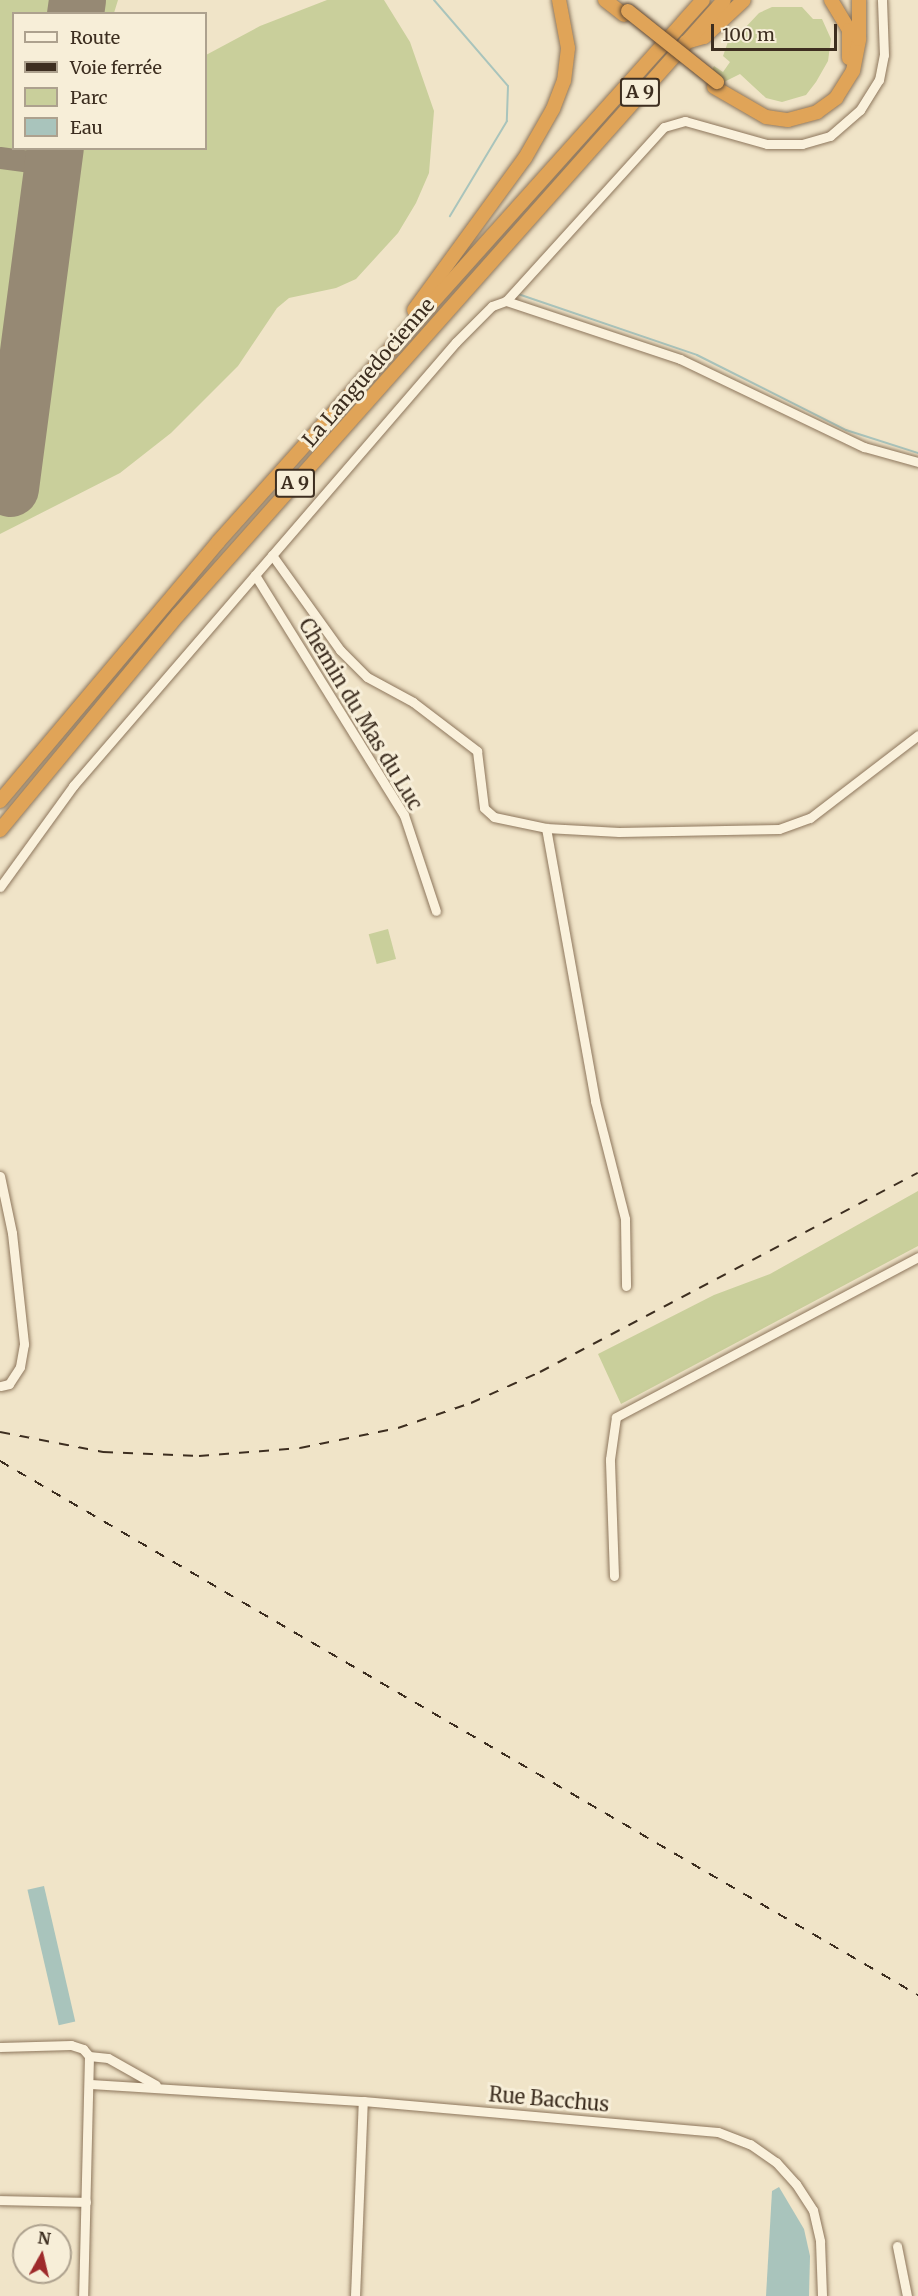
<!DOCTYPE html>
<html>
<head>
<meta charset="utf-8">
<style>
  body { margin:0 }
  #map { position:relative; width:918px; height:2296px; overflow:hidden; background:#f0e4c8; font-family:Merriweather,serif }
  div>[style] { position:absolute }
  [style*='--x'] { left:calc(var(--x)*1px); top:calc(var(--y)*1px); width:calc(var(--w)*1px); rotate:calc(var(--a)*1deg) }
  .green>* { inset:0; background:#c9cf9b; transform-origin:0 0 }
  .water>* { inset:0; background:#a9c4bc; transform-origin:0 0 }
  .stream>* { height:2px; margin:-1px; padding:0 1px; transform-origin:1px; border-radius:1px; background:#a9c4bc }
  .taxiway>* { height:22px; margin:-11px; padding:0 11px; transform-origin:11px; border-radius:11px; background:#968974 }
  .runway>* { height:57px; margin:-28.5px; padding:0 28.5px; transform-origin:28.5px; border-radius:28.5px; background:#968974 }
  .roads { filter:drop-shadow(0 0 2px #8d765c) drop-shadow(0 0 2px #8d765c) }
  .minor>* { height:9px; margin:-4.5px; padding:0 4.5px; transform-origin:4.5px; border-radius:4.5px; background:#faf1dc }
  .highway>* { height:14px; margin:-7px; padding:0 7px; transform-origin:7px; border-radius:7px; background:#e0a458 }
  .rail>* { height:2px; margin-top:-1px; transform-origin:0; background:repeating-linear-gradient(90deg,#3d2e20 0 10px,transparent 0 20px) }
  .bridges { filter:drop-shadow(0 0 2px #5b4430) drop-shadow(0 0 2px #5b4430) }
  .highway-bridge>* { height:14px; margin:-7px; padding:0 7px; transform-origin:7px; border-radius:7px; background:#e0a458 }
  span { translate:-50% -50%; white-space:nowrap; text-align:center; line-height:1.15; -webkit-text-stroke:6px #f7eed8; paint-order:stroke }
  .shield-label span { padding:2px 4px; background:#f7eed8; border:2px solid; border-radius:4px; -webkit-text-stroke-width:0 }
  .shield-label { font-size:18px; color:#3d2e20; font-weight:700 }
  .street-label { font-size:20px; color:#3d2e20 }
  .legend { position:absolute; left:12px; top:12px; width:195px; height:138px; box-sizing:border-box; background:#f7eed8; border:2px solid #ada18e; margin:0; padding:8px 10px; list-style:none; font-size:18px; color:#3d2e20 }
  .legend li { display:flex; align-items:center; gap:12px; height:30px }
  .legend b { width:30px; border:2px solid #ada18e }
  .north { position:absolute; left:12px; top:2224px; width:60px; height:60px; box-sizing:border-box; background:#f7eed8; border:2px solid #ada18e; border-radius:50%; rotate:8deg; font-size:16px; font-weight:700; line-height:24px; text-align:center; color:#3d2e20 }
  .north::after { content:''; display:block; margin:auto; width:21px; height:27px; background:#9e2a2b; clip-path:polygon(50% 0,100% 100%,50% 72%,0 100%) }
  .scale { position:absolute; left:711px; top:24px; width:126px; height:27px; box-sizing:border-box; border:3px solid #3d2e20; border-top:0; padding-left:8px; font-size:18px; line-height:21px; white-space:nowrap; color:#3d2e20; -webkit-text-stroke:4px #f7eed8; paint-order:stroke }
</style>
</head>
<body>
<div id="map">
  <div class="green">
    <i style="clip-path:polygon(0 0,118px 0,114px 13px,14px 14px,14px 148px,206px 148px,206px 55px,260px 26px,327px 0,384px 0,410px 42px,434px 111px,429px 173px,416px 203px,398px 233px,356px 279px,336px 288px,289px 298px,277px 308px,238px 366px,171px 433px,120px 473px,0 534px)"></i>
    <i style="clip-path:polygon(772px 7px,802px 7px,813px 19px,822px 19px,831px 39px,828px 61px,816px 82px,806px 95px,782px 102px,766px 98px,740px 74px,724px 82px,711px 72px,714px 66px,723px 72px,730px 62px,723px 56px,730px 36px,741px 40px,743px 30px,759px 13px)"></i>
    <i style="left:388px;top:929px;width:31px;height:20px;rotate:75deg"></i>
    <i style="clip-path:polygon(918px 1191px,918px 1246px,621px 1404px,598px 1354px,714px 1295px,770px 1274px)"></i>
  </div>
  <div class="water">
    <i style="left:44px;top:1886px;width:139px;height:17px;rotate:77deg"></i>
    <i style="clip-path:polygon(779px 2187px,804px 2229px,810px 2256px,809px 2296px,766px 2296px,772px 2191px)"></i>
  </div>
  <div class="stream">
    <i style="--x:434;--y:0;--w:113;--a:49.3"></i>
    <i style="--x:508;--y:86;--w:35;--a:92"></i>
    <i style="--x:507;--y:121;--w:111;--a:121"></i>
    <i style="--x:518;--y:294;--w:189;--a:18.8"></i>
    <i style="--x:697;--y:355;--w:167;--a:26.7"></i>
    <i style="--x:846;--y:430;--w:76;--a:17.7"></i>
  </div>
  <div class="taxiway">
    <i style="--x:0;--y:158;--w:53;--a:7.5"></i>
    <i style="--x:0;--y:456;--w:19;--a:-35"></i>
  </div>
  <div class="runway">
    <i style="--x:75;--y:14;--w:14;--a:-82"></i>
    <i style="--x:10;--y:488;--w:343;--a:-82.5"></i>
  </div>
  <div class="roads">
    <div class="minor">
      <i style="--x:506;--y:301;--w:183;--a:18.4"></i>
      <i style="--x:680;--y:359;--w:204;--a:25.6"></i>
      <i style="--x:864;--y:447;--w:56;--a:15.5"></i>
      <i style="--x:272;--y:555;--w:117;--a:54.4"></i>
      <i style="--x:340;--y:650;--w:38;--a:45"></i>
      <i style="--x:367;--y:677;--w:52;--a:28.5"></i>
      <i style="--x:413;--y:702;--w:81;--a:37.4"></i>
      <i style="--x:477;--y:751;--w:57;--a:83"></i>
      <i style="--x:484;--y:808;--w:13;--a:42"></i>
      <i style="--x:494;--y:817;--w:53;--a:11.9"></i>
      <i style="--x:546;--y:828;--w:73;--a:3.1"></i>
      <i style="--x:619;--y:832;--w:160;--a:-1.1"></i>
      <i style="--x:779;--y:829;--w:33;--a:-20"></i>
      <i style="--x:810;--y:818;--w:136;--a:-37.5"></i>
      <i style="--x:255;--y:575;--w:282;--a:58.2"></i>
      <i style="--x:404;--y:815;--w:101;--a:71.6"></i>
      <i style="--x:546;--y:828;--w:277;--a:79.8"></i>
      <i style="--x:595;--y:1101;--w:122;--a:75.7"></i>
      <i style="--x:625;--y:1219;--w:67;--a:89.1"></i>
      <i style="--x:0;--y:887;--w:125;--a:-54.1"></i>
      <i style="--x:73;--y:786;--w:586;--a:-49.22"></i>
      <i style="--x:456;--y:342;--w:51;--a:-45"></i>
      <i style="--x:492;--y:306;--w:15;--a:-20"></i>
      <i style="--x:506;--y:301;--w:235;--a:-47.8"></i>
      <i style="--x:664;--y:127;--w:22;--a:-16"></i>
      <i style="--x:685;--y:121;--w:85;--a:15.7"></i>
      <i style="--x:767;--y:144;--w:35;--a:0"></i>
      <i style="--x:802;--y:144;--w:29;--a:-16"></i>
      <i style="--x:830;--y:136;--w:40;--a:-41"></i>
      <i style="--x:860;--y:110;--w:36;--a:-58"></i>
      <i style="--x:879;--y:80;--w:25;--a:-79"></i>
      <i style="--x:884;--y:55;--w:55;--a:-92.1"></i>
      <i style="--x:0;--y:1176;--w:58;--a:78.1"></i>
      <i style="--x:12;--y:1233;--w:112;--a:83.8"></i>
      <i style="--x:24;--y:1344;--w:23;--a:100"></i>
      <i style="--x:20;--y:1367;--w:20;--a:123"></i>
      <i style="--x:9;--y:1384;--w:9;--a:167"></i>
      <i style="--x:614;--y:1576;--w:117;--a:-92"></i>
      <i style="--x:610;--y:1459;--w:42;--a:-81.9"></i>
      <i style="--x:616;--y:1417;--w:342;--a:-27.9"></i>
      <i style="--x:0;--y:2047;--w:71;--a:-1.6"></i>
      <i style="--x:71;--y:2045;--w:13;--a:18"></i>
      <i style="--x:83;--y:2049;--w:9;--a:49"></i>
      <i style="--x:89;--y:2056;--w:240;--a:91.4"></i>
      <i style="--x:89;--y:2056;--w:19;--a:6"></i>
      <i style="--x:108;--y:2058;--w:55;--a:29.4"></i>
      <i style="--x:91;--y:2084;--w:273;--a:3.6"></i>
      <i style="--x:363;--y:2101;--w:356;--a:5"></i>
      <i style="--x:718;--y:2132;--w:34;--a:21"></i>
      <i style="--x:750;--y:2144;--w:32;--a:35"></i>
      <i style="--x:776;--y:2162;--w:30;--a:48"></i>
      <i style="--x:796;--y:2184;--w:31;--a:57"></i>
      <i style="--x:813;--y:2210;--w:32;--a:77"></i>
      <i style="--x:820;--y:2241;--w:55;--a:87.9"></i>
      <i style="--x:0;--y:2200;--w:86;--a:1.3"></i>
      <i style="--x:897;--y:2246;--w:51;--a:78.7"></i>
      <i style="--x:355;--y:2296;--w:195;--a:-87.7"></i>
    </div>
    <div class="highway">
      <i style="--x:605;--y:0;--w:24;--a:38"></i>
      <i style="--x:831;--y:0;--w:35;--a:59"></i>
      <i style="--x:849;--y:30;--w:28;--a:90"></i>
      <i style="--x:686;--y:42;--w:19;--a:-16"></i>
      <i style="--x:704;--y:37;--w:54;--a:-42.8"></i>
      <i style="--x:714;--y:87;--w:60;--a:30"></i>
      <i style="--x:766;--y:117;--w:22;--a:8"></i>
      <i style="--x:788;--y:120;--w:30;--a:-15"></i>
      <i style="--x:817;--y:112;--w:24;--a:-36"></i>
      <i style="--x:836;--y:98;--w:32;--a:-58"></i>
      <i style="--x:853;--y:71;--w:33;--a:-79"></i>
      <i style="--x:859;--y:39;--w:39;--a:-90"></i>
      <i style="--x:414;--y:310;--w:188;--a:-53.9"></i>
      <i style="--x:525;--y:158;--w:56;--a:-60.3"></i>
      <i style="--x:553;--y:109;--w:30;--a:-69"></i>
      <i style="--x:564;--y:81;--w:33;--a:-83"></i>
      <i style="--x:568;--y:48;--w:49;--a:-100.6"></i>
      <i style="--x:0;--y:801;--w:339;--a:-49.9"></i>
      <i style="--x:218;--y:542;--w:727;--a:-48.18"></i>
      <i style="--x:0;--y:830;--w:279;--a:-50.4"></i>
      <i style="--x:178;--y:615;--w:822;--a:-48.4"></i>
    </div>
  </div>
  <div class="rail">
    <i style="--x:0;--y:1432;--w:105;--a:11"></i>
    <i style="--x:103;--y:1452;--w:96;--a:2.4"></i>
    <i style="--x:199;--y:1456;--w:101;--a:-4.5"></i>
    <i style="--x:300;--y:1448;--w:100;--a:-11.5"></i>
    <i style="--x:398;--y:1428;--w:77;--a:-18.9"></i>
    <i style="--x:471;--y:1403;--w:76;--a:-24.2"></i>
    <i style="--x:540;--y:1372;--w:427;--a:-27.8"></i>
    <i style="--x:0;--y:1461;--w:1062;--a:30.19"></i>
  </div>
  <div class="bridges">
    <div class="highway-bridge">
      <i style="--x:628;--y:11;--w:114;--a:38.6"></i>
    </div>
  </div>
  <div class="shield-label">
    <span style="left:640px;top:92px">A 9</span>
    <span style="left:295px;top:483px">A 9</span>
  </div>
  <div class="street-label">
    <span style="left:368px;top:372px;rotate:-49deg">La Languedocienne</span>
    <span style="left:361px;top:714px;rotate:59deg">Chemin du Mas du Luc</span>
    <span style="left:549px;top:2099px;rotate:5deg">Rue Bacchus</span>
  </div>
  <ul class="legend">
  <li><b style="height:8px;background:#faf1dc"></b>Route</li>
  <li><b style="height:8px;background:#3d2e20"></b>Voie ferrée</li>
  <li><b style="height:16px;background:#c9cf9b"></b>Parc</li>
  <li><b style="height:16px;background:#a9c4bc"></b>Eau</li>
  </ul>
  <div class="north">N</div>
  <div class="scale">100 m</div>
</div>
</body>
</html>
